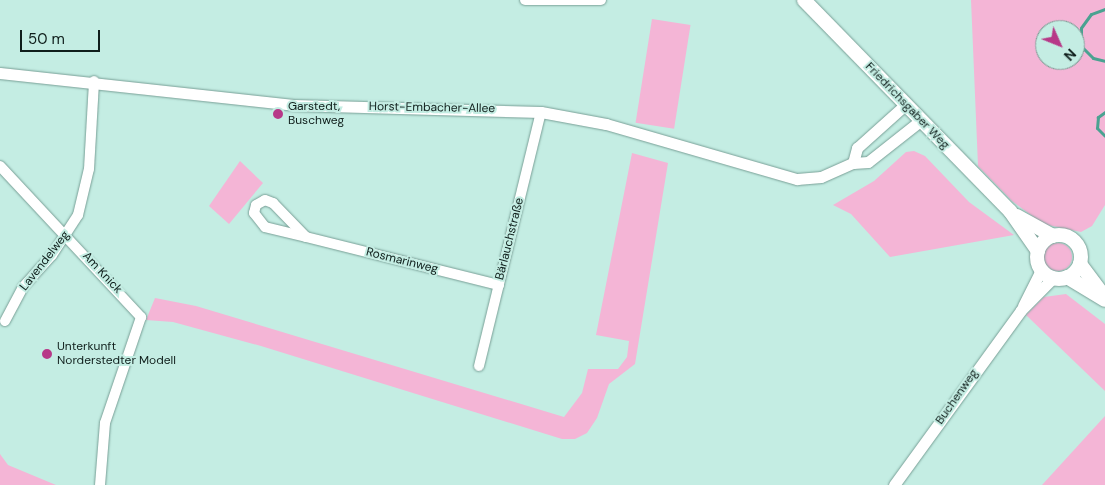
<!DOCTYPE html>
<html>
<head>
<meta charset="utf-8">
<style>
  body { margin:0 }
  #map { position:relative; width:1105px; height:485px; overflow:hidden; background:#c4ede3; font-family:"DM Sans",sans-serif }
  div>[style] { position:absolute }
  [style*='--x'] { left:calc(var(--x)*1px); top:calc(var(--y)*1px); width:calc(var(--w)*1px); rotate:calc(var(--a)*1deg) }
  .green>* { inset:0; background:#f4b5d6; transform-origin:0 0 }
  .round { border-radius:50% }
  .stream>* { height:3px; margin:-1.5px; padding:0 1.5px; transform-origin:1.5px; border-radius:1.5px; background:#4aa291 }
  .roads { filter:drop-shadow(0 0 1px #789f96) drop-shadow(0 0 1px #789f96) }
  .minor>* { height:10px; margin:-5px; padding:0 5px; transform-origin:5px; border-radius:5px; background:#fff }
  .tertiary>* { height:11px; margin:-5.5px; padding:0 5.5px; transform-origin:5.5px; border-radius:5.5px; background:#fff }
  .secondary>* { height:14px; margin:-7px; padding:0 7px; transform-origin:7px; border-radius:7px; background:#fff }
  .secondary>.ring { margin:-7px; padding:0; box-sizing:content-box; background:none; border:14px solid #fff; border-radius:50% }
  .dots>* { width:14px; height:14px; translate:-50% -50%; box-sizing:border-box; border:2px solid #c4ede3; border-radius:50% }
  span { translate:-50% -50%; white-space:nowrap; text-align:center; line-height:1.15; -webkit-text-stroke:4px #c4ede3; paint-order:stroke }
  .street-label { font-size:12px; color:#0f1e1b }
  .poi-label { font-size:12px; color:#0f1e1b }
  .left { translate:0 -50%; text-align:left }
  .north { position:absolute; left:1035px; top:20px; width:50px; height:50px; box-sizing:border-box; background:#c4ede3; border:1px solid #7c9a93; border-radius:50%; rotate:134deg; font-size:14px; font-weight:700; line-height:20px; text-align:center; color:#0f1e1b }
  .north::after { content:''; display:block; margin:auto; width:18px; height:22px; background:#b73988; clip-path:polygon(50% 0,100% 100%,50% 72%,0 100%) }
  .scale { position:absolute; left:20px; top:30px; width:80px; height:22px; box-sizing:border-box; border:2px solid #0f1e1b; border-top:0; padding-left:6px; font-size:15px; line-height:18px; white-space:nowrap; color:#0f1e1b; -webkit-text-stroke:4px #c4ede3; paint-order:stroke }
</style>
</head>
<body>
<div id="map">
  <div class="green">
    <i style="clip-path:polygon(evenodd,971px 0,1105px 0,1105px 205px,1092px 226px,1081px 232px,1043px 224px,1012px 201px,978px 166px,971px 0,1045px 30px,1075px 30px,1075px 60px,1045px 60px,1045px 30px)"></i>
    <i style="left:652px;top:19px;width:39px;height:105px;rotate:9deg"></i>
    <i style="clip-path:polygon(914px 151px,925px 156px,969px 202px,1014px 235px,890px 257px,851px 214px,833px 205px,874px 181px,906px 152px)"></i>
    <i style="clip-path:polygon(632px 153px,668px 163px,635px 364px,609px 384px,597px 418px,587px 433px,575px 439px,562px 439px,261px 346px,173px 322px,146px 320px,155px 298px,196px 306px,564px 417px,582px 393px,588px 369px,618px 369px,627px 357px,629px 341px,596px 335px)"></i>
    <i style="clip-path:polygon(240px 161px,263px 183px,229px 224px,209px 206px)"></i>
    <i class="round" style="left:1044px;top:243px;width:28px;height:28px"></i>
    <i style="clip-path:polygon(1066px 294px,1105px 324px,1105px 391px,1026px 315px,1044px 297px)"></i>
    <i style="clip-path:polygon(1105px 416px,1105px 485px,1042px 485px)"></i>
    <i style="clip-path:polygon(0 454px,8px 465px,56px 485px,0 485px)"></i>
  </div>
  <div class="stream">
    <i style="--x:1105;--y:9;--w:15;--a:160"></i>
    <i style="--x:1091;--y:14;--w:17;--a:126"></i>
    <i style="--x:1081;--y:28;--w:18;--a:90"></i>
    <i style="--x:1081;--y:46;--w:17;--a:45"></i>
    <i style="--x:1093;--y:58;--w:12;--a:14"></i>
    <i style="--x:1105;--y:112;--w:9;--a:144"></i>
    <i style="--x:1098;--y:117;--w:11;--a:95"></i>
    <i style="--x:1097;--y:128;--w:11;--a:45"></i>
  </div>
  <div class="roads">
    <div class="minor">
      <i style="--x:525;--y:0;--w:76;--a:0"></i>
      <i style="--x:0;--y:166;--w:207;--a:47"></i>
      <i style="--x:141;--y:317;--w:112;--a:108.8"></i>
      <i style="--x:105;--y:423;--w:62;--a:94.6"></i>
      <i style="--x:306;--y:237;--w:42;--a:-166.3"></i>
      <i style="--x:265;--y:227;--w:18;--a:-128"></i>
      <i style="--x:254;--y:213;--w:8;--a:-76"></i>
      <i style="--x:256;--y:205;--w:10;--a:-29"></i>
      <i style="--x:265;--y:200;--w:9;--a:21"></i>
      <i style="--x:273;--y:203;--w:47;--a:45.9"></i>
      <i style="--x:306;--y:237;--w:199;--a:14"></i>
      <i style="--x:5;--y:321;--w:38;--a:-62"></i>
      <i style="--x:23;--y:287;--w:43;--a:-47.8"></i>
      <i style="--x:52;--y:255;--w:48;--a:-57"></i>
      <i style="--x:78;--y:215;--w:47;--a:-76.6"></i>
      <i style="--x:89;--y:169;--w:88;--a:-86.7"></i>
      <i style="--x:479;--y:366;--w:261;--a:-76.3"></i>
    </div>
    <div class="tertiary">
      <i style="--x:0;--y:73;--w:295;--a:6.2"></i>
      <i style="--x:293;--y:105;--w:248;--a:1.6"></i>
      <i style="--x:541;--y:112;--w:66;--a:10.5"></i>
      <i style="--x:606;--y:124;--w:199;--a:16.1"></i>
      <i style="--x:797;--y:179;--w:24;--a:-5"></i>
      <i style="--x:821;--y:177;--w:35;--a:-24"></i>
      <i style="--x:853;--y:163;--w:15;--a:-4"></i>
      <i style="--x:868;--y:162;--w:66;--a:-38.3"></i>
      <i style="--x:853;--y:163;--w:16;--a:-75"></i>
      <i style="--x:857;--y:148;--w:64;--a:-41.9"></i>
      <i style="--x:1023;--y:306;--w:40;--a:-63.4"></i>
      <i style="--x:894;--y:485;--w:216;--a:-54"></i>
      <i style="--x:1021;--y:310;--w:45;--a:-45"></i>
    </div>
    <div class="secondary">
      <i style="--x:804;--y:0;--w:295;--a:45.7"></i>
      <i style="--x:1010;--y:211;--w:49;--a:55"></i>
      <i style="--x:1017;--y:216;--w:41;--a:29.1"></i>
      <i class="ring" style="left:1037px;top:235px;width:30px;height:30px"></i>
      <i style="--x:1080;--y:264;--w:39;--a:53"></i>
      <i style="--x:1067;--y:277;--w:44;--a:31.2"></i>
    </div>
  </div>
  <div class="dots">
    <i style="left:278px;top:114px;background:#b73988"></i>
    <i style="left:47px;top:354px;background:#b73988"></i>
  </div>
  <div class="street-label">
    <span style="left:907px;top:106px;rotate:46deg">Friedrichsgaber Weg</span>
    <span style="left:432px;top:108px;rotate:1deg">Horst-Embacher-Allee</span>
    <span style="left:510px;top:239px;rotate:-76deg">Bärlauchstraße</span>
    <span style="left:45px;top:261px;rotate:-52deg">Lavendelweg</span>
    <span style="left:402px;top:261px;rotate:14deg">Rosmarinweg</span>
    <span style="left:102px;top:273px;rotate:47deg">Am Knick</span>
    <span style="left:957px;top:397px;rotate:-55deg">Buchenweg</span>
  </div>
  <div class="poi-label">
    <span class="left" style="left:288px;top:114px">Garstedt,<br>Buschweg</span>
    <span class="left" style="left:57px;top:354px">Unterkunft<br>Norderstedter Modell</span>
  </div>
  <div class="north">N</div>
  <div class="scale">50 m</div>
</div>
</body>
</html>
